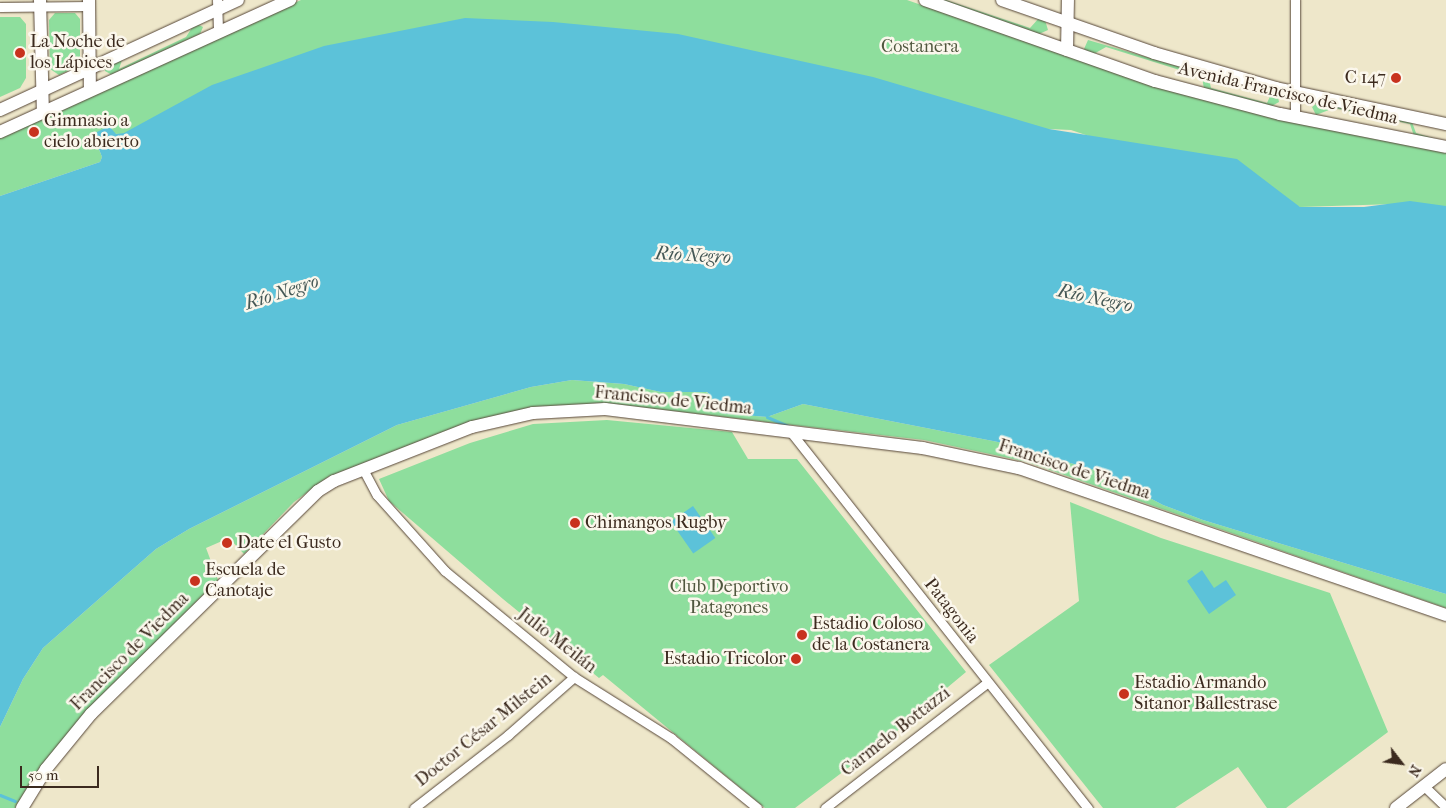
<!DOCTYPE html>
<html>
<head>
<meta charset="utf-8">
<style>
  body { margin:0 }
  #map { position:relative; width:1446px; height:808px; overflow:hidden; background:#eee7ca; font-family:"IM FELL French Canon",serif }
  div>[style] { position:absolute }
  [style*='--x'] { left:calc(var(--x)*1px); top:calc(var(--y)*1px); width:calc(var(--w)*1px); rotate:calc(var(--a)*1deg) }
  .green>* { inset:0; background:#8ede9d }
  .water>* { inset:0; background:#5cc2d9; transform-origin:0 0 }
  .stream>* { height:3px; margin:-1.5px; padding:0 1.5px; transform-origin:1.5px; border-radius:1.5px; background:#5cc2d9 }
  .roads { filter:drop-shadow(0 0 1px #564638) drop-shadow(0 0 1px #564638) }
  .street>* { height:9px; margin:-4.5px; padding:0 4.5px; transform-origin:4.5px; border-radius:4.5px; background:#fff }
  .secondary>* { height:12px; margin:-6px; padding:0 6px; transform-origin:6px; border-radius:6px; background:#fff }
  .dots>* { width:14px; height:14px; translate:-50% -50%; box-sizing:border-box; border:2px solid #fbf7ec; border-radius:50% }
  span { translate:-50% -50%; white-space:nowrap; text-align:center; line-height:1.15; -webkit-text-stroke:5px #fbf7ec; paint-order:stroke }
  .poi-label { font-size:18px; color:#3b2a1e }
  .left { translate:0 -50%; text-align:left }
  .right { translate:-100% -50%; text-align:right }
  .park-label { font-size:18px; color:#50573e }
  .street-label { font-size:18px; color:#3b2a1e }
  .water-label { font-size:19px; color:#455856; font-style:italic }
  .north { position:absolute; left:1376px; top:738px; width:50px; height:50px; -webkit-text-stroke:4px #fbf7ec; paint-order:stroke; rotate:120deg; font-size:14px; font-weight:700; line-height:20px; text-align:center; color:#3b2a1e }
  .north::after { content:''; display:block; margin:auto; width:18px; height:22px; background:#3b2a1e; clip-path:polygon(50% 0,100% 100%,50% 72%,0 100%) }
  .scale { position:absolute; left:20px; top:766px; width:79px; height:22px; box-sizing:border-box; border:2px solid #3b2a1e; border-top:0; padding-left:6px; font-size:15px; line-height:18px; white-space:nowrap; color:#3b2a1e; -webkit-text-stroke:4px #fbf7ec; paint-order:stroke }
</style>
</head>
<body>
<div id="map">
  <div class="green">
    <i style="clip-path:polygon(301px 0,907px 0,1154px 86px,1446px 152px,1446px 239px,1395px 204px,1300px 207px,1071px 130px,1049px 129px,93px 134px,102px 157px,100px 162px,0 196px,0 136px)"></i>
    <i style="clip-path:polygon(937px 0,946px 0,1030px 28px,1039px 18px,1045px 20px,1048px 30px,1039px 34px)"></i>
    <i style="clip-path:polygon(55px 13px,75px 13px,80px 19px,80px 62px,75px 68px,59px 75px,50px 69px,49px 20px)"></i>
    <i style="clip-path:polygon(0 17px,20px 17px,26px 24px,26px 78px,20px 88px,0 97px)"></i>
    <i style="clip-path:polygon(195px 23px,203px 27px,200px 34px,112px 75px,105px 71px,105px 67px,123px 57px,119px 69px,186px 37px)"></i>
    <i style="clip-path:polygon(1088px 40px,1208px 75px,1211px 88px,1267px 103px,1272px 92px,1277px 93px,1279px 102px,1270px 107px,1204px 89px,1202px 77px,1106px 47px,1092px 55px,1084px 49px)"></i>
    <i style="clip-path:polygon(1319px 102px,1412px 122px,1416px 133px,1446px 142px,1414px 136px,1410px 124px,1334px 108px,1316px 115px,1312px 107px)"></i>
    <i style="clip-path:polygon(572px 380px,624px 384px,661px 392px,706px 392px,711px 395px,715px 409px,721px 413px,767px 417px,803px 404px,998px 442px,1098px 471px,1163px 505px,1203px 520px,1446px 594px,1446px 608px,1027px 462px,924px 440px,602px 403px,471px 421px,328px 477px,294px 502px,244px 554px,229px 538px,206px 548px,218px 580px,87px 711px,27px 788px,15px 808px,0 808px,0 727px,23px 679px,43px 648px,156px 549px,189px 529px,397px 425px,531px 387px)"></i>
    <i style="clip-path:polygon(607px 420px,732px 432px,748px 459px,797px 459px,966px 672px,936px 697px,938px 700px,795px 808px,765px 808px,603px 675px,599px 678px,503px 599px,389px 501px,379px 479px,470px 443px,533px 424px)"></i>
    <i style="clip-path:polygon(1070px 502px,1161px 538px,1330px 593px,1388px 732px,1286px 808px,1267px 808px,1238px 767px,1175px 808px,1103px 808px,989px 665px,1079px 601px)"></i>
  </div>
  <div class="water">
    <i style="clip-path:polygon(465px 18px,553px 22px,678px 34px,873px 77px,1049px 129px,1237px 159px,1300px 207px,1364px 207px,1410px 201px,1446px 206px,1446px 594px,1203px 520px,1163px 505px,1098px 471px,998px 442px,803px 404px,767px 417px,721px 413px,715px 409px,711px 396px,707px 392px,661px 392px,624px 384px,572px 380px,531px 387px,397px 425px,189px 529px,156px 549px,43px 648px,23px 679px,0 727px,0 196px,100px 162px,102px 157px,93px 134px,109px 126px,116px 134px,124px 133px,212px 85px,324px 46px)"></i>
    <i style="left:693px;top:506px;width:39px;height:27px;rotate:55deg"></i>
    <i style="clip-path:polygon(1202px 570px,1214px 588px,1226px 580px,1236px 595px,1209px 614px,1187px 581px)"></i>
  </div>
  <div class="stream">
    <i style="--x:767;--y:417;--w:23;--a:23"></i>
    <i style="--x:0;--y:795;--w:16;--a:22"></i>
  </div>
  <div class="roads">
    <div class="street">
      <i style="--x:217;--y:0;--w:31;--a:88"></i>
      <i style="--x:0;--y:7;--w:89;--a:-0.6"></i>
      <i style="--x:1295;--y:116;--w:116;--a:-90"></i>
      <i style="--x:790;--y:431;--w:481;--a:51.7"></i>
      <i style="--x:364;--y:471;--w:27;--a:62"></i>
      <i style="--x:377;--y:495;--w:102;--a:48.2"></i>
      <i style="--x:445;--y:571;--w:167;--a:39.4"></i>
      <i style="--x:574;--y:677;--w:115;--a:32.2"></i>
      <i style="--x:671;--y:738;--w:111;--a:39.1"></i>
      <i style="--x:1424;--y:786;--w:30;--a:44"></i>
      <i style="--x:414;--y:808;--w:119;--a:-37.8"></i>
      <i style="--x:508;--y:735;--w:88;--a:-41.3"></i>
      <i style="--x:825;--y:808;--w:205;--a:-37.7"></i>
    </div>
    <div class="secondary">
      <i style="--x:40;--y:0;--w:112;--a:88.5"></i>
      <i style="--x:89;--y:0;--w:90;--a:89.4"></i>
      <i style="--x:925;--y:0;--w:244;--a:19.4"></i>
      <i style="--x:1155;--y:81;--w:129;--a:14.8"></i>
      <i style="--x:1280;--y:114;--w:169;--a:11.2"></i>
      <i style="--x:1002;--y:0;--w:161;--a:19.2"></i>
      <i style="--x:1154;--y:53;--w:127;--a:16"></i>
      <i style="--x:1276;--y:88;--w:174;--a:12"></i>
      <i style="--x:1067;--y:50;--w:50;--a:-88.9"></i>
      <i style="--x:0;--y:110;--w:262;--a:-24.8"></i>
      <i style="--x:0;--y:132;--w:319;--a:-24.5"></i>
      <i style="--x:22;--y:808;--w:46;--a:-58.4"></i>
      <i style="--x:46;--y:769;--w:71;--a:-50.7"></i>
      <i style="--x:91;--y:714;--w:318;--a:-44.5"></i>
      <i style="--x:318;--y:491;--w:19;--a:-32"></i>
      <i style="--x:334;--y:481;--w:148;--a:-21.4"></i>
      <i style="--x:472;--y:427;--w:63;--a:-12.9"></i>
      <i style="--x:533;--y:413;--w:72;--a:-3.2"></i>
      <i style="--x:605;--y:409;--w:320;--a:7"></i>
      <i style="--x:923;--y:448;--w:98;--a:11.8"></i>
      <i style="--x:1019;--y:468;--w:452;--a:19"></i>
      <i style="--x:1396;--y:808;--w:63;--a:-38"></i>
    </div>
  </div>
  <div class="dots">
    <i style="left:20px;top:53px;background:#c8321e"></i>
    <i style="left:1396px;top:78px;background:#c8321e"></i>
    <i style="left:34px;top:132px;background:#c8321e"></i>
    <i style="left:575px;top:523px;background:#c8321e"></i>
    <i style="left:227px;top:543px;background:#c8321e"></i>
    <i style="left:195px;top:581px;background:#c8321e"></i>
    <i style="left:802px;top:635px;background:#c8321e"></i>
    <i style="left:796px;top:659px;background:#c8321e"></i>
    <i style="left:1124px;top:694px;background:#c8321e"></i>
  </div>
  <div class="poi-label">
    <span class="left" style="left:30px;top:53px">La Noche de<br>los Lápices</span>
    <span class="right" style="left:1386px;top:78px">C 147</span>
    <span class="left" style="left:44px;top:132px">Gimnasio a<br>cielo abierto</span>
    <span class="left" style="left:585px;top:523px">Chimangos Rugby</span>
    <span class="left" style="left:237px;top:543px">Date el Gusto</span>
    <span class="left" style="left:205px;top:581px">Escuela de<br>Canotaje</span>
    <span class="left" style="left:812px;top:635px">Estadio Coloso<br>de la Costanera</span>
    <span class="right" style="left:786px;top:659px">Estadio Tricolor</span>
    <span class="left" style="left:1134px;top:694px">Estadio Armando<br>Sitanor Ballestrase</span>
  </div>
  <div class="park-label">
    <span style="left:920px;top:47px">Costanera</span>
    <span style="left:729px;top:598px">Club Deportivo<br>Patagones</span>
  </div>
  <div class="street-label">
    <span style="left:1288px;top:94px;rotate:13deg">Avenida Francisco de Viedma</span>
    <span style="left:673px;top:401px;rotate:6deg">Francisco de Viedma</span>
    <span style="left:1074px;top:470px;rotate:18deg">Francisco de Viedma</span>
    <span style="left:951px;top:611px;rotate:52deg">Patagonia</span>
    <span style="left:557px;top:641px;rotate:38deg">Julio Meilán</span>
    <span style="left:130px;top:652px;rotate:-45deg">Francisco de Viedma</span>
    <span style="left:484px;top:730px;rotate:-39deg">Doctor César Milstein</span>
    <span style="left:896px;top:732px;rotate:-38deg">Carmelo Bottazzi</span>
  </div>
  <div class="water-label">
    <span style="left:693px;top:256px;rotate:3deg">Río Negro</span>
    <span style="left:282px;top:293px;rotate:-18deg">Río Negro</span>
    <span style="left:1095px;top:299px;rotate:12deg">Río Negro</span>
  </div>
  <div class="north">N</div>
  <div class="scale">50 m</div>
</div>
</body>
</html>
